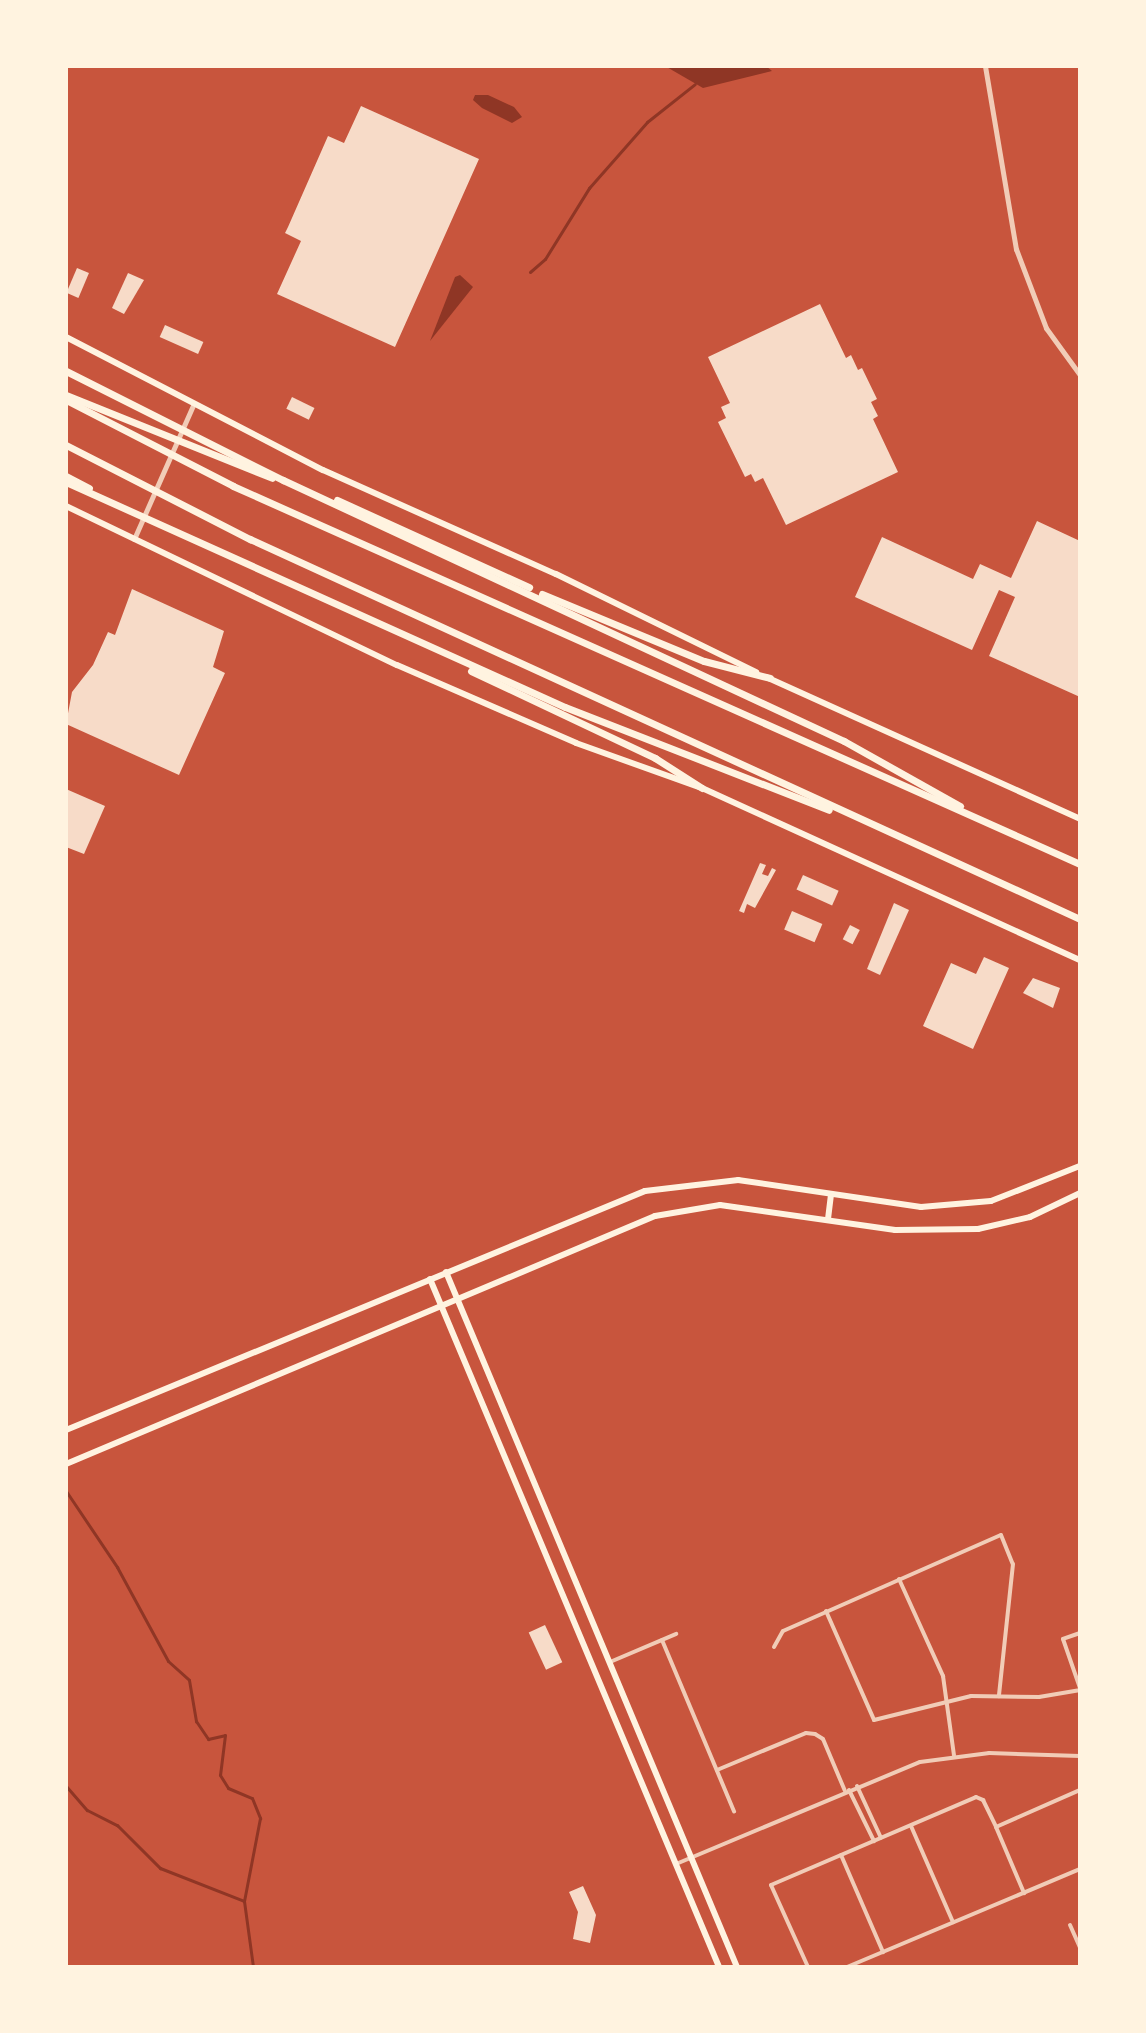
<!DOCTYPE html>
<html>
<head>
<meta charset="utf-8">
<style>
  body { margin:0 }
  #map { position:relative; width:1146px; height:2033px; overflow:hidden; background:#c8553d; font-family:"Fira Sans",sans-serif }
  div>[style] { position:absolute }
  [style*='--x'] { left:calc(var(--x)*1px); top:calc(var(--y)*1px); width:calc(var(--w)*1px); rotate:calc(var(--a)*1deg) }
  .water>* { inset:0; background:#8f3625 }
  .stream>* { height:3px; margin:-1.5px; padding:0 1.5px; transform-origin:1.5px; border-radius:1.5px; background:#8f3625 }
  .building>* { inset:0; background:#f7dbc8; transform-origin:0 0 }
  .minor>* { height:4px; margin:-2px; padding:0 2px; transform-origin:2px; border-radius:2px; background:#f1ccb7 }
  .tertiary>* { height:5px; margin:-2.5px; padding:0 2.5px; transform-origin:2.5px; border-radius:2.5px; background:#f1ccb7 }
  .secondary>* { height:6px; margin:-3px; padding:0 3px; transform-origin:3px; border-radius:3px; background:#fff3e0 }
  .motorway>* { height:7px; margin:-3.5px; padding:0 3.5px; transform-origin:3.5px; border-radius:3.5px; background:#fff3e0 }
  span { translate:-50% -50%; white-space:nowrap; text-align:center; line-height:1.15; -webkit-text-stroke:8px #fff3e0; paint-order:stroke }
  .frame { position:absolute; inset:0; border:68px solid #fff3e0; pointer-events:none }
</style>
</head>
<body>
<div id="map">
  <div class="water">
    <i style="clip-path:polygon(665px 66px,766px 66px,772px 71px,703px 88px)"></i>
    <i style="clip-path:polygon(475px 95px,488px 95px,514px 107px,522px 117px,512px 123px,482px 108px,473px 100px)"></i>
    <i style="clip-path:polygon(460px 275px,473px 287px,430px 341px,455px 277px)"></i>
  </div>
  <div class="stream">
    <i style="--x:530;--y:272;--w:20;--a:-41"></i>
    <i style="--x:545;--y:259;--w:84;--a:-58.2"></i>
    <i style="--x:589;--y:188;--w:88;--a:-48.7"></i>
    <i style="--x:647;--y:122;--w:61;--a:-38.4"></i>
    <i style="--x:66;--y:1491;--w:92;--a:56.1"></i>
    <i style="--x:117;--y:1567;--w:107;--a:61.5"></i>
    <i style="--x:168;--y:1661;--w:28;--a:42"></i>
    <i style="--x:189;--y:1680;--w:42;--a:80.3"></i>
    <i style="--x:196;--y:1721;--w:22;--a:56"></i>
    <i style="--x:208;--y:1739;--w:17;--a:-13"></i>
    <i style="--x:225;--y:1735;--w:40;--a:97.1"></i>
    <i style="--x:220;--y:1775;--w:15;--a:58"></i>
    <i style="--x:228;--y:1788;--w:26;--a:23"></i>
    <i style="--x:252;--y:1798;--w:22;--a:68"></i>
    <i style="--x:260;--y:1818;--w:85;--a:100.9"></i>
    <i style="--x:244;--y:1901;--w:67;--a:82.2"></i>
    <i style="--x:66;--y:1786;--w:32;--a:49"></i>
    <i style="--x:87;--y:1810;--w:34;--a:27"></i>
    <i style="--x:117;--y:1825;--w:61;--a:45"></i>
    <i style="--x:160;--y:1868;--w:90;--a:21.4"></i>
  </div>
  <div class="building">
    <i style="clip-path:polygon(361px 106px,479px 159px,395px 347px,277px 294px,301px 241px,285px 233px,288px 227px,328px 136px,344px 143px)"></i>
    <i style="left:77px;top:268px;width:13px;height:27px;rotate:23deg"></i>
    <i style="clip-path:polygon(128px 273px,144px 280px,124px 314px,112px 308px)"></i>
    <i style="clip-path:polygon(820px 304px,846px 358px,851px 355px,858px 370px,862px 368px,877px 399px,871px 402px,878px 416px,873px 419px,898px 472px,786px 525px,763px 478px,755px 482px,751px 474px,745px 477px,718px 422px,726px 418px,721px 407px,730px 403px,708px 357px)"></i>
    <i style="left:165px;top:325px;width:42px;height:13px;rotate:24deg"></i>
    <i style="left:292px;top:397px;width:25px;height:13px;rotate:26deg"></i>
    <i style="clip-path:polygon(1037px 521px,1080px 541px,1080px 697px,989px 656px,1015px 597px,999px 590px,972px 650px,855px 597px,882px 537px,973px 579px,980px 564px,1011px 578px)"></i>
    <i style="clip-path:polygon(132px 589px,224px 631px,213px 667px,225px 673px,179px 775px,66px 724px,72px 692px,93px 665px,108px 632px,115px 635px)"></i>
    <i style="clip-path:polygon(66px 789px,105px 806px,84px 854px,66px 847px)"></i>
    <i style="clip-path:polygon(760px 863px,766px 865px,762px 874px,768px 876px,772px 868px,776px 870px,755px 908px,747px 904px,744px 913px,739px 911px)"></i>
    <i style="left:803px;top:875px;width:39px;height:16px;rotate:24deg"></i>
    <i style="clip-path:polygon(894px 903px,909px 910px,880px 975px,867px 969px)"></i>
    <i style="left:792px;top:911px;width:33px;height:20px;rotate:23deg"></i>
    <i style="left:850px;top:925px;width:11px;height:16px;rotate:27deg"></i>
    <i style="clip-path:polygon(984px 957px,1009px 968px,973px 1049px,923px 1026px,951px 963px,976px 974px)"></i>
    <i style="clip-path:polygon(1033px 978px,1060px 988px,1053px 1008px,1023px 993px)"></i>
    <i style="left:545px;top:1625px;width:41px;height:18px;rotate:65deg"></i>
    <i style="clip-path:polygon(583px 1886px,596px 1915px,590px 1943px,573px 1939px,578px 1912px,569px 1892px)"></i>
  </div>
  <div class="minor">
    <i style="--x:899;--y:1579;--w:107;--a:65.6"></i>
    <i style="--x:943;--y:1676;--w:80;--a:82.1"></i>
    <i style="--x:826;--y:1611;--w:119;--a:66.2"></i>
    <i style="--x:874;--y:1720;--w:100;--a:-13.9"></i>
    <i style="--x:971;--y:1696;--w:68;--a:0.8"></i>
    <i style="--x:1039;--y:1697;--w:42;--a:-9.7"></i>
    <i style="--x:1080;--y:1633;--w:18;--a:161"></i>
    <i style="--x:1063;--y:1639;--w:52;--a:70.9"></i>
    <i style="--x:662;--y:1640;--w:186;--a:67.2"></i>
    <i style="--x:774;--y:1647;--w:18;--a:-61"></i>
    <i style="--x:783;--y:1631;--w:238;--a:-23.8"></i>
    <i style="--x:1001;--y:1535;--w:31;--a:68"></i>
    <i style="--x:1013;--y:1564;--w:133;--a:96.1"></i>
    <i style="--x:610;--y:1662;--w:72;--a:-23"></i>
    <i style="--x:717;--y:1770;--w:96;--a:-22.6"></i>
    <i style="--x:806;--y:1733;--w:9;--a:6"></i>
    <i style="--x:815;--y:1734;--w:9;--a:32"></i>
    <i style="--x:823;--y:1739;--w:56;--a:67.1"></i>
    <i style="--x:857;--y:1786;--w:57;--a:65.2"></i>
    <i style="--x:849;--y:1790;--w:57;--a:63.9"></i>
    <i style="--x:911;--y:1826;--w:105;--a:66.4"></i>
    <i style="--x:996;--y:1827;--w:72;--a:67"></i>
    <i style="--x:841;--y:1855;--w:106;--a:66.6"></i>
    <i style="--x:676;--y:1864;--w:264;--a:-22.7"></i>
    <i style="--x:920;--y:1762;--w:70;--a:-7.4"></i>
    <i style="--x:989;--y:1753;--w:91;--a:1.9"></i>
    <i style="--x:1070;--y:1925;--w:24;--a:66"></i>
    <i style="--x:808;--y:1967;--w:90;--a:-114.3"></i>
    <i style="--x:771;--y:1885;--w:223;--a:-23.2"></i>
    <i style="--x:976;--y:1797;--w:8;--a:23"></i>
    <i style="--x:983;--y:1800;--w:30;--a:64"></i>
    <i style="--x:996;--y:1827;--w:92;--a:-23.8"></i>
    <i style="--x:847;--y:1967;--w:253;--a:-22.8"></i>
  </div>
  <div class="tertiary">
    <i style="--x:985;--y:66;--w:186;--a:80.4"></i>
    <i style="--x:1016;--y:249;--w:85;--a:69.2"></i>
    <i style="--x:1046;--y:328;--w:58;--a:54.1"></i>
    <i style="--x:134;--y:539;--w:146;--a:-66.2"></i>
  </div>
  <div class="secondary">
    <i style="--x:66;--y:337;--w:289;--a:27.4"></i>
    <i style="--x:323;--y:470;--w:255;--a:24.1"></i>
    <i style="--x:556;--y:574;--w:223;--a:26.1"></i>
    <i style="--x:66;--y:506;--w:367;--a:25.7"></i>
    <i style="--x:397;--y:665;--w:195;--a:23.5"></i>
    <i style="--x:576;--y:743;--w:134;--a:19.7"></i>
    <i style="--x:702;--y:788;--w:415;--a:24.5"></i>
    <i style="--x:766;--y:677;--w:345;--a:24.3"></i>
    <i style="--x:828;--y:1219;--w:25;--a:-83"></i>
    <i style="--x:446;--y:1272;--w:753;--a:67.28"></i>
    <i style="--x:430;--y:1279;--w:746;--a:67.21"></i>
    <i style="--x:66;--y:1430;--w:626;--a:-22.43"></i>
    <i style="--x:645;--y:1191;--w:94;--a:-6.7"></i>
    <i style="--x:738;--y:1180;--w:185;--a:8.4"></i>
    <i style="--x:921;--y:1207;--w:70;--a:-4.9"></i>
    <i style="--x:991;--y:1201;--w:96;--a:-21.5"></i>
    <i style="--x:66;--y:1464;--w:639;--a:-22.83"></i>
    <i style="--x:655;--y:1216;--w:66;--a:-9.6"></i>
    <i style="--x:720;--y:1205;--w:177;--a:8.1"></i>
    <i style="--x:895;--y:1230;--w:83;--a:-0.7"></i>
    <i style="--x:978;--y:1229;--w:53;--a:-13"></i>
    <i style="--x:1030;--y:1217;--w:55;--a:-25.6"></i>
  </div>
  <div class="motorway">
    <i style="--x:66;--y:371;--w:243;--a:26.7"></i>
    <i style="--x:283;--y:480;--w:619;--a:24.95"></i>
    <i style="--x:844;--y:741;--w:133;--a:29.3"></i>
    <i style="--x:66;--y:395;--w:222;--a:21.9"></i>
    <i style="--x:66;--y:400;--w:188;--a:27.2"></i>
    <i style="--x:233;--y:486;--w:928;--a:24.05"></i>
    <i style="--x:66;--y:445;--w:207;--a:27.1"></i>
    <i style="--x:250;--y:539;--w:913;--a:24.6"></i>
    <i style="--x:66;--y:476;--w:26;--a:28"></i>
    <i style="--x:66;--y:482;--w:547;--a:24.27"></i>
    <i style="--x:565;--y:707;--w:283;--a:21.3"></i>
    <i style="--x:337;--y:500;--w:211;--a:24.4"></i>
    <i style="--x:542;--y:594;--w:175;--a:22.5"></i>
    <i style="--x:704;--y:661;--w:68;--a:14.4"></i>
    <i style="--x:471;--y:671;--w:204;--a:25.3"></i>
    <i style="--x:655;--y:758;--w:56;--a:32.6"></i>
  </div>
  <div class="frame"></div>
</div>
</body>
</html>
